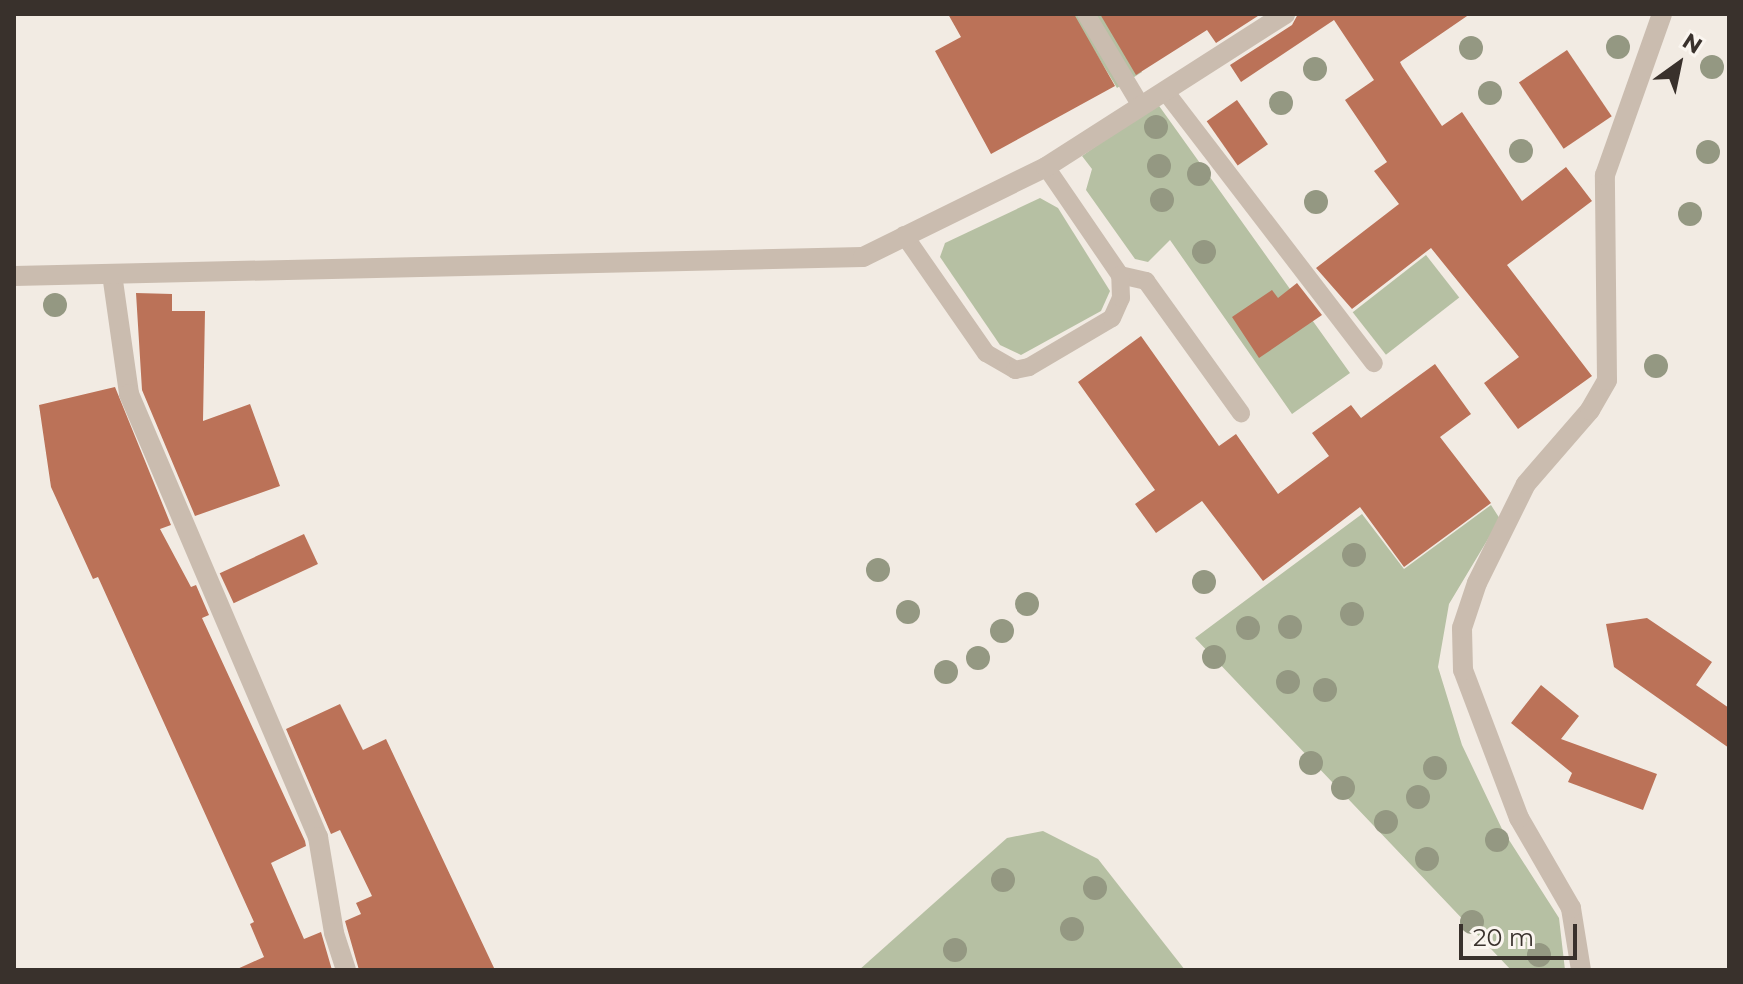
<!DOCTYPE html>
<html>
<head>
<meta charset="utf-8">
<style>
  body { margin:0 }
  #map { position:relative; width:1743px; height:984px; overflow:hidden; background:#f2ebe3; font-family:Montserrat,sans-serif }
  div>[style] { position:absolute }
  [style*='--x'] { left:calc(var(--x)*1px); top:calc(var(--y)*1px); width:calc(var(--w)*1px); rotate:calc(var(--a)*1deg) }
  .green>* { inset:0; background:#b6c0a3; transform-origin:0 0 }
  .building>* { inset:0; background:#bb7258; transform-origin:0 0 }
  .lane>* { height:18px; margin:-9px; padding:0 9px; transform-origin:9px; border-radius:9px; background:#cabcaf }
  .street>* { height:20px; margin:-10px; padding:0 10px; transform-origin:10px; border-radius:10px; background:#cabcaf }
  .trees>* { width:24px; height:24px; margin:-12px; border-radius:50%; background:#949882 }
  span { translate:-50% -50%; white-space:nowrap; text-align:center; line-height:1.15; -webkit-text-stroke:8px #faf5ef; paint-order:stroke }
  .frame { position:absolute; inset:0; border:16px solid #39312c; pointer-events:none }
  .north { position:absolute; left:1639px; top:24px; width:80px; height:80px; -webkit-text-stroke:6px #faf5ef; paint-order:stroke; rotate:33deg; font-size:22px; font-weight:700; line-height:32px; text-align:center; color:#39312c }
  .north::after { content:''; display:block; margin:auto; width:28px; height:36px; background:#39312c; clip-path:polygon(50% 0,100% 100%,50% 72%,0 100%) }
  .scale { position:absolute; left:1459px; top:924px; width:118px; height:36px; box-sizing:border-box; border:4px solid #39312c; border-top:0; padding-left:10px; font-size:24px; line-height:28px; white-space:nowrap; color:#39312c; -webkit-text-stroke:6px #faf5ef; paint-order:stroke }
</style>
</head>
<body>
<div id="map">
  <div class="green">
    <i style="clip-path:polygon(1072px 14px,1105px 14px,1142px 72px,1117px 88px)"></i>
    <i style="clip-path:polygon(1157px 103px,1350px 373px,1292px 414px,1170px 240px,1148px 262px,1135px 259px,1086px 190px,1092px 169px,1082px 156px)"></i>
    <i style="clip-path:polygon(1040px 198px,1058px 208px,1110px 291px,1101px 311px,1021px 355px,1000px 345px,940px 257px,945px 243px)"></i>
    <i style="left:1426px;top:255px;width:54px;height:93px;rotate:52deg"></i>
    <i style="clip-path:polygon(1491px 505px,1500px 519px,1449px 604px,1438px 667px,1462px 745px,1502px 829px,1559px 918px,1565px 970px,1511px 970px,1195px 638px,1362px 514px,1404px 569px)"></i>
    <i style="clip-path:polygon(1043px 831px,1098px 859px,1185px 970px,859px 970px,1007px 838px)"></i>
  </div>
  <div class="building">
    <i style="clip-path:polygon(948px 14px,1074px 14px,1115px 86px,991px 154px,935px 51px,961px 37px)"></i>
    <i style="clip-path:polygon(1100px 14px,1261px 14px,1216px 43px,1207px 30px,1136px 75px)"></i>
    <i style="clip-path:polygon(1298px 14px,1470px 14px,1400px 62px,1402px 66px,1442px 126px,1462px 112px,1522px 201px,1566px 167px,1592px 201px,1507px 265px,1592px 376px,1518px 429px,1484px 383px,1519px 357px,1431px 248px,1352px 309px,1316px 268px,1399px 204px,1374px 171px,1387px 162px,1345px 100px,1374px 80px,1334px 20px,1241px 82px,1230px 65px,1292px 25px)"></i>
    <i style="left:1567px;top:50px;width:80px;height:58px;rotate:56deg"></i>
    <i style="left:1237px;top:100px;width:54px;height:37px;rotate:55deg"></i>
    <i style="clip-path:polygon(1297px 283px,1322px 315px,1259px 358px,1232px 317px,1272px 290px,1278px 298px)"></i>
    <i style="clip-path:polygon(136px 293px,172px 294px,172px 311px,205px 311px,203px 421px,250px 404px,280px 486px,195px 516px,142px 390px)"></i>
    <i style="clip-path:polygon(1141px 336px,1219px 446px,1236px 434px,1278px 494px,1329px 456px,1312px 433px,1351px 405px,1361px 418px,1435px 364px,1471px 414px,1440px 437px,1491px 503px,1404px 567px,1360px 507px,1263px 581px,1202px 501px,1156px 533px,1135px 504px,1155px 490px,1078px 382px)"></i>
    <i style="clip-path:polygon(115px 387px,171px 525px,160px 529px,191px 587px,196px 585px,209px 615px,202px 618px,305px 841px,306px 846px,271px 863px,304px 939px,321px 932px,332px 970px,235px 970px,264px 957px,250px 924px,254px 922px,98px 577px,93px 579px,51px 487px,39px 405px)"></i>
    <i style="left:304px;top:534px;width:33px;height:93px;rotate:65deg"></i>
    <i style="clip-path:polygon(1647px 618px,1712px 662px,1696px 685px,1729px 708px,1729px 748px,1614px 667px,1606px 624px)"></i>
    <i style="clip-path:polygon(1541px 685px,1579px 716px,1561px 739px,1657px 774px,1643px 810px,1568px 782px,1572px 773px,1511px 723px)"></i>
    <i style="clip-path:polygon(340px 704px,363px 750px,386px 739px,495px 970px,359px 970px,345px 921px,361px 914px,356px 903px,372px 896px,340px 830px,331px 834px,286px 729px)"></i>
  </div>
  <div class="lane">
    <i style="--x:1086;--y:14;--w:107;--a:59.1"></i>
    <i style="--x:1165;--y:91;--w:343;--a:52.5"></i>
    <i style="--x:1046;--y:167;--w:131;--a:55.6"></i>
    <i style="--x:1120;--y:275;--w:27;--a:13"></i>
    <i style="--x:1146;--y:281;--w:163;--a:54.3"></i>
    <i style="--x:904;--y:235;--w:144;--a:55.2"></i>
    <i style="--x:986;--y:353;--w:34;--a:30"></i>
    <i style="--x:1015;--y:370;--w:14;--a:-12"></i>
    <i style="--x:1029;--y:367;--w:96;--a:-30.6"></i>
    <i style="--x:1112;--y:318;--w:22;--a:-66"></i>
    <i style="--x:1121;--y:298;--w:23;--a:-92"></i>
  </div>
  <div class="street">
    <i style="--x:112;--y:274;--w:121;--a:81.9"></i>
    <i style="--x:129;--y:394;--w:482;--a:66.9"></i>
    <i style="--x:318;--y:837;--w:97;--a:80.5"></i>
    <i style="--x:334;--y:933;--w:39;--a:72"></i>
    <i style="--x:14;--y:276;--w:849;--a:-1.28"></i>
    <i style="--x:863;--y:257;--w:204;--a:-26.2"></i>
    <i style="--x:1046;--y:167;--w:284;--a:-32.6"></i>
    <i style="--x:1581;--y:970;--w:63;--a:-99.2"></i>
    <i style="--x:1571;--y:908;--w:104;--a:-120"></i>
    <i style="--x:1519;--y:818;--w:158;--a:-110.7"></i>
    <i style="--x:1463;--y:670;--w:42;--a:-91.4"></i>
    <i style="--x:1462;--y:628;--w:47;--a:-71.6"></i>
    <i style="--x:1477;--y:583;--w:110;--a:-63.7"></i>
    <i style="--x:1526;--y:484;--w:98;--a:-49.1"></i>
    <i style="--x:1590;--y:410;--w:34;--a:-60"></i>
    <i style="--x:1607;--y:380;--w:205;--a:-90.6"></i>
    <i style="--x:1605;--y:175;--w:171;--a:-70.5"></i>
  </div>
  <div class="trees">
    <i style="left:1618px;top:47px"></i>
    <i style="left:1471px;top:48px"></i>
    <i style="left:1712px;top:67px"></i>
    <i style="left:1315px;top:69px"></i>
    <i style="left:1490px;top:93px"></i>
    <i style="left:1281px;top:103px"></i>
    <i style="left:1156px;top:127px"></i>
    <i style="left:1521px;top:151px"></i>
    <i style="left:1708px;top:152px"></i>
    <i style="left:1159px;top:166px"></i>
    <i style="left:1199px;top:174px"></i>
    <i style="left:1162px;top:200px"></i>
    <i style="left:1316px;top:202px"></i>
    <i style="left:1690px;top:214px"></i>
    <i style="left:1204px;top:252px"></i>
    <i style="left:55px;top:305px"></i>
    <i style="left:1656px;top:366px"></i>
    <i style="left:1354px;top:555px"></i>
    <i style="left:878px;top:570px"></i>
    <i style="left:1204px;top:582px"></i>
    <i style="left:1027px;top:604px"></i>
    <i style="left:908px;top:612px"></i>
    <i style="left:1352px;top:614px"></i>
    <i style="left:1290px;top:627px"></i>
    <i style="left:1248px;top:628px"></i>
    <i style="left:1002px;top:631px"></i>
    <i style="left:1214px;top:657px"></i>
    <i style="left:978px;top:658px"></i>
    <i style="left:946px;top:672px"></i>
    <i style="left:1288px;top:682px"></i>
    <i style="left:1325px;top:690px"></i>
    <i style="left:1311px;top:763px"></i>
    <i style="left:1435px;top:768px"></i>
    <i style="left:1343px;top:788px"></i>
    <i style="left:1418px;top:797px"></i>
    <i style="left:1386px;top:822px"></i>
    <i style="left:1497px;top:840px"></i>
    <i style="left:1427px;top:859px"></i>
    <i style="left:1003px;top:880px"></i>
    <i style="left:1095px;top:888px"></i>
    <i style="left:1472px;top:922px"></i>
    <i style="left:1072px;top:929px"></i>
    <i style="left:955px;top:950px"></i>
    <i style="left:1539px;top:955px"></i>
  </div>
  <div class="frame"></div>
  <div class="north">N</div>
  <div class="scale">20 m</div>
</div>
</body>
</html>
